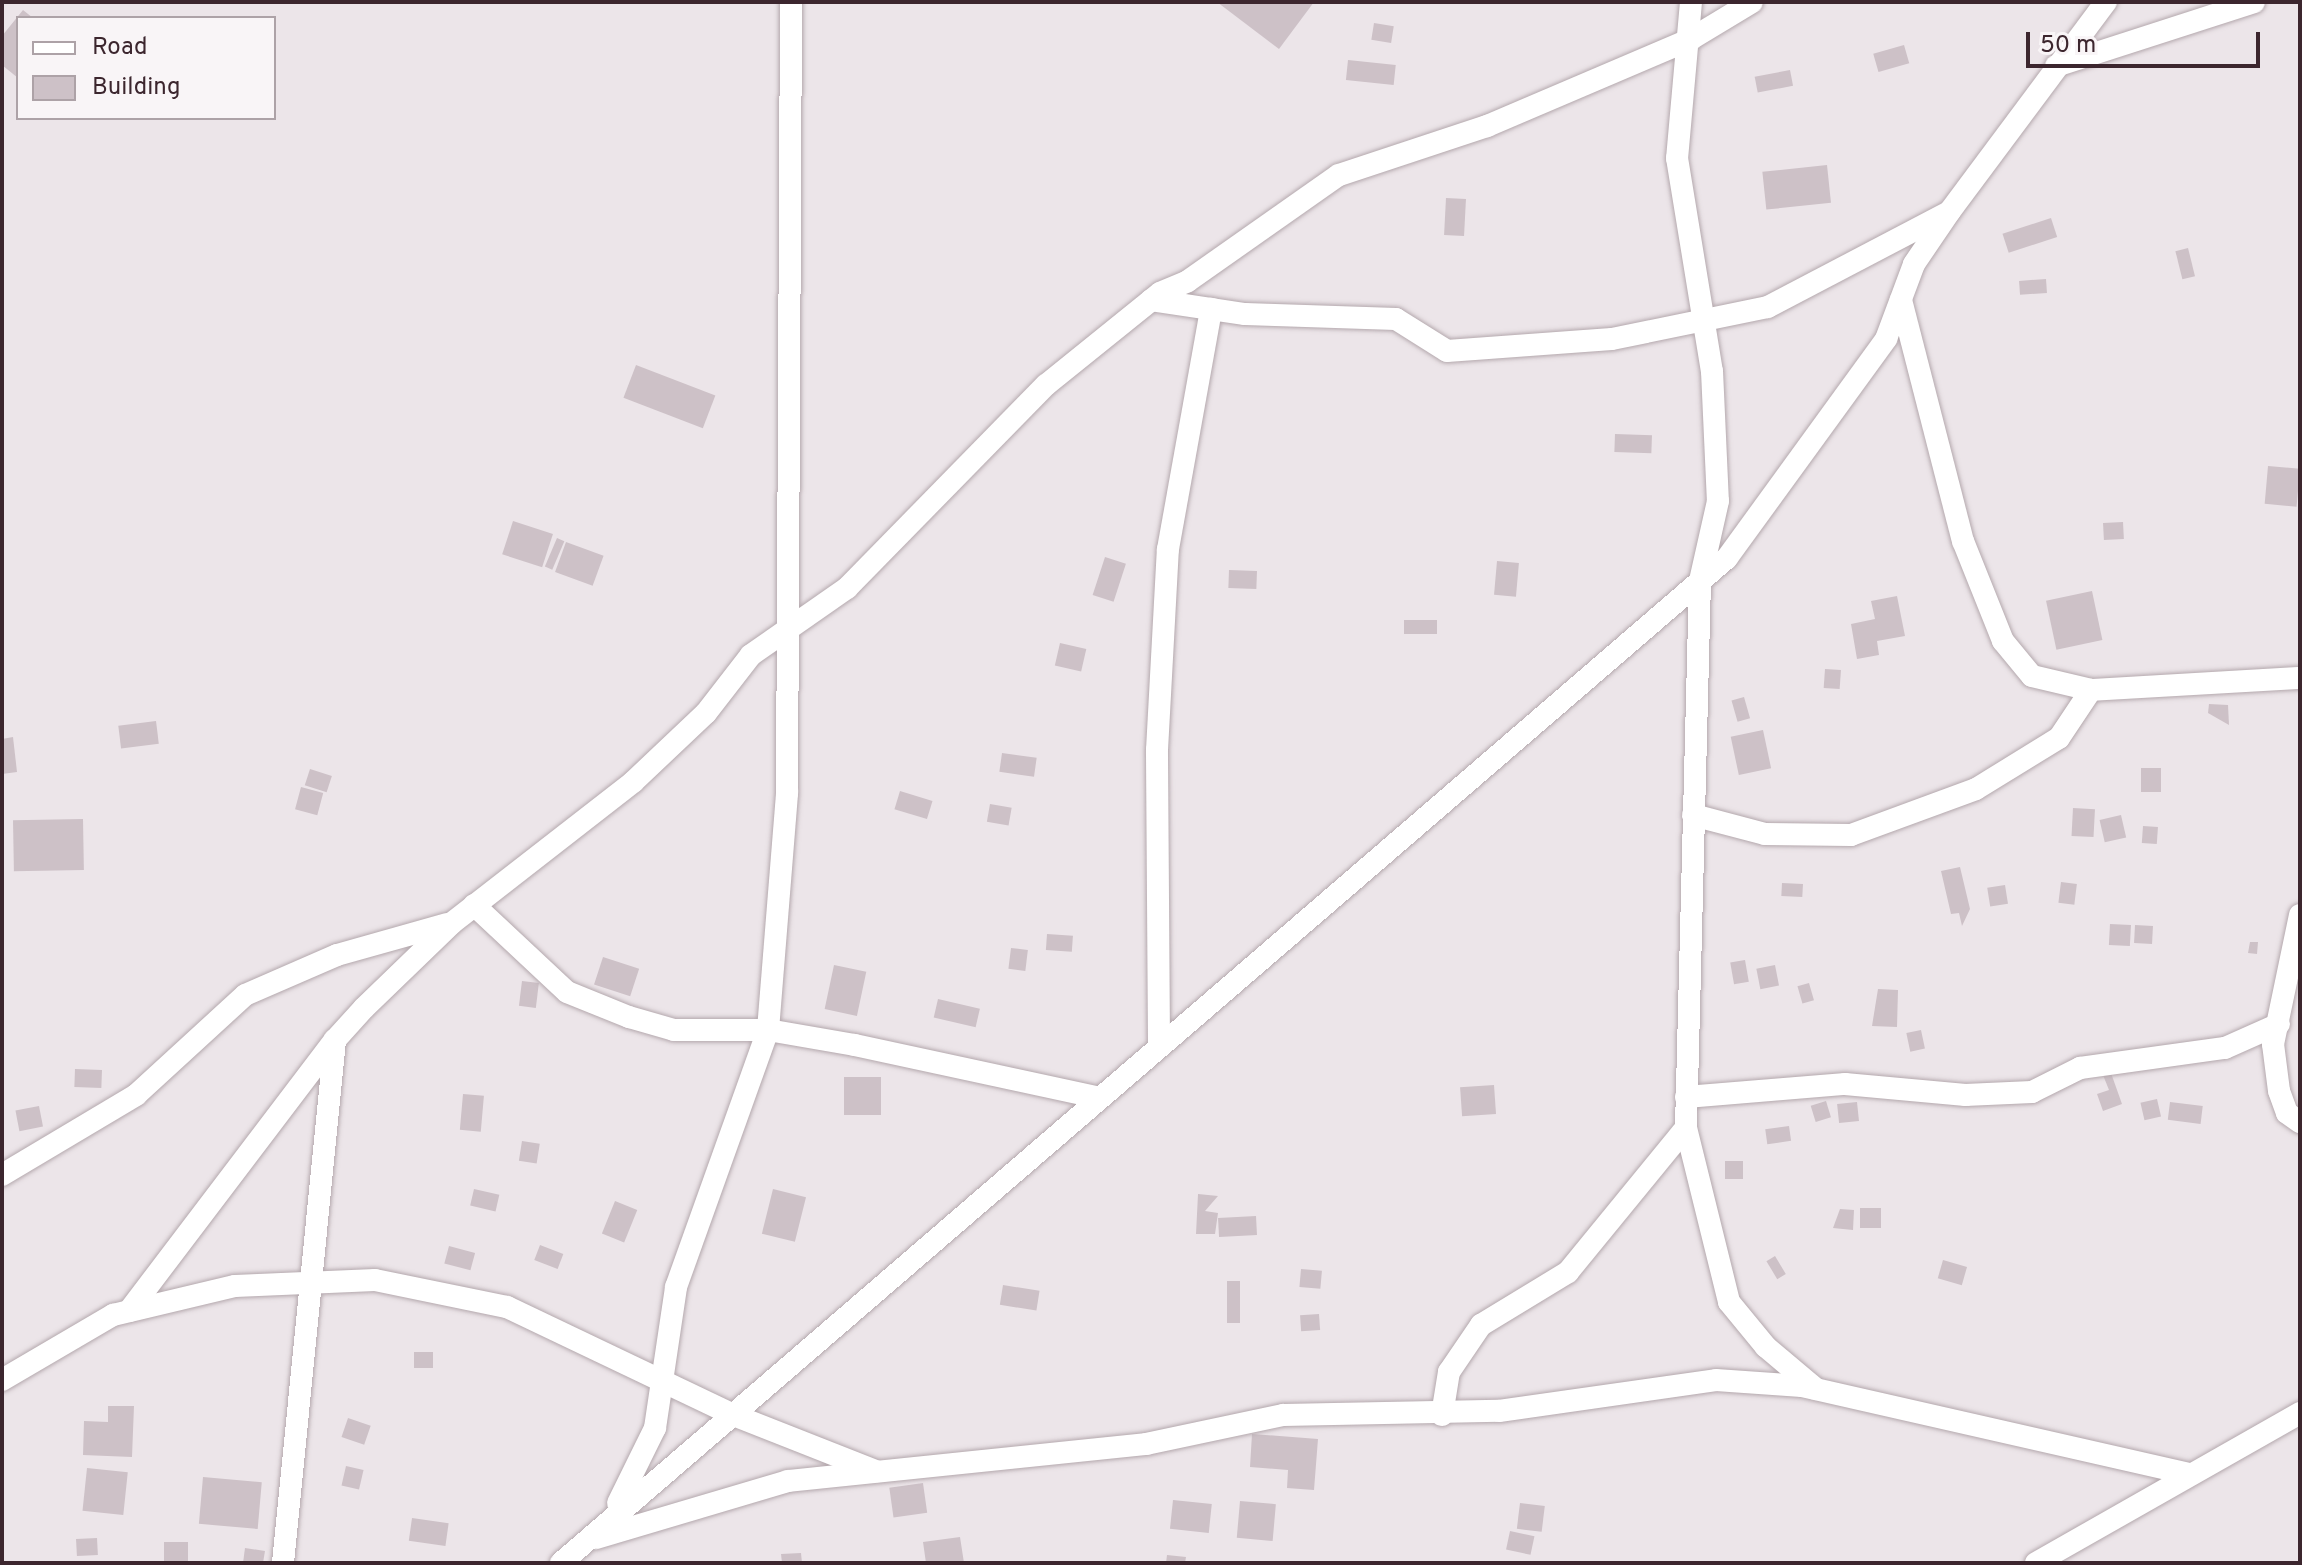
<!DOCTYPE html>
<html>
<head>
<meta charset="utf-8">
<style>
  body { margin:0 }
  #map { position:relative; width:2302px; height:1565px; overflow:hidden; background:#ece5e9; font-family:Overpass,sans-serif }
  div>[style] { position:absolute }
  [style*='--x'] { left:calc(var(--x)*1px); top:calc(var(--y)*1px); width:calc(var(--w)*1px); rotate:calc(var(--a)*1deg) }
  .building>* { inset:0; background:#cdc1c7; transform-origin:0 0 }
  .roads { filter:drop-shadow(0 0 2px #b4a8ad) drop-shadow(0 0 2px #b4a8ad) }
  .minor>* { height:22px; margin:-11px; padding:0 11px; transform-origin:11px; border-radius:11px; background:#fff }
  span { translate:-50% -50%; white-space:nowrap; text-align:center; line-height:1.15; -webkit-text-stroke:6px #f9f5f7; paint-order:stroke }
  .frame { position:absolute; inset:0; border:4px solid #3c262e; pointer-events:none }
  .legend { position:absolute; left:16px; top:16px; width:260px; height:104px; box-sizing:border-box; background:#f9f5f7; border:2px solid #ada2a7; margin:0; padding:10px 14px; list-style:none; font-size:24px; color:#3c262e }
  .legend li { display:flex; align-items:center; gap:16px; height:40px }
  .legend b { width:40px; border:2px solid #ada2a7 }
  .scale { position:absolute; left:2026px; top:32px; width:234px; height:36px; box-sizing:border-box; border:4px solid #3c262e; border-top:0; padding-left:10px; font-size:24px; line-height:28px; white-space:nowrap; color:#3c262e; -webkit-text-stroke:6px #f9f5f7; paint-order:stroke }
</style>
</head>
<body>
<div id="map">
  <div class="building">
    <i style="clip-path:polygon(1217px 2px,1314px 2px,1279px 49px)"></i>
    <i style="clip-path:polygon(23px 10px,33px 18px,18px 18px,18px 78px,2px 65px,2px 36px)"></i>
    <i style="left:1374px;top:23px;width:20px;height:17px;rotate:9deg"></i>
    <i style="left:1904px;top:45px;width:19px;height:32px;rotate:74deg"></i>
    <i style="left:1348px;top:60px;width:48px;height:20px;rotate:6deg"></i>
    <i style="left:1790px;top:70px;width:16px;height:36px;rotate:79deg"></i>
    <i style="left:1827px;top:165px;width:38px;height:65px;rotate:84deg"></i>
    <i style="left:1446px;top:198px;width:20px;height:37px;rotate:3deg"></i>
    <i style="left:2051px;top:218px;width:20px;height:51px;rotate:72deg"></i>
    <i style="left:2188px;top:248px;width:29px;height:13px;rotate:76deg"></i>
    <i style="left:2046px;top:279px;width:14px;height:27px;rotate:86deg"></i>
    <i style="left:636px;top:365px;width:85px;height:35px;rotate:21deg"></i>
    <i style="left:1615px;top:434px;width:37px;height:18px;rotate:2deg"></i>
    <i style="left:2268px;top:466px;width:32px;height:38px;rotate:5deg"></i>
    <i style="left:513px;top:521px;width:42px;height:35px;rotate:18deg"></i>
    <i style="left:2123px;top:522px;width:17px;height:20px;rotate:87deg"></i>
    <i style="left:557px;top:538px;width:8px;height:31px;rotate:23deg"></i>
    <i style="left:566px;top:542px;width:40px;height:32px;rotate:20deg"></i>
    <i style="left:1105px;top:557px;width:22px;height:40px;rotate:18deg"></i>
    <i style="left:1497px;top:561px;width:22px;height:34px;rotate:5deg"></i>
    <i style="left:1229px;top:570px;width:28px;height:18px;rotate:2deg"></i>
    <i style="left:2092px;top:591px;width:50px;height:47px;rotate:78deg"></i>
    <i style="clip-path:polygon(1897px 596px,1905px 636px,1877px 641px,1879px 655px,1857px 659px,1851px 624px,1875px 619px,1871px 601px)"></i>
    <i style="left:1404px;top:620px;width:33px;height:14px"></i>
    <i style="left:1060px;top:643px;width:27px;height:23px;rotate:13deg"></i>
    <i style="left:1825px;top:669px;width:16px;height:19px;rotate:4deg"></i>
    <i style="left:1744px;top:697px;width:22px;height:13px;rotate:74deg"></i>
    <i style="clip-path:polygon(2209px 704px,2228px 705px,2229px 725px,2208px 713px)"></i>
    <i style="left:156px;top:721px;width:23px;height:38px;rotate:83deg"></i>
    <i style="left:1763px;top:730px;width:39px;height:33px;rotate:78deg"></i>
    <i style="clip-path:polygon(13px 737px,17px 772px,2px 774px,2px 739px)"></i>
    <i style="left:1002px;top:753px;width:35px;height:19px;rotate:8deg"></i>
    <i style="left:2141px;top:768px;width:20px;height:24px"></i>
    <i style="left:310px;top:769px;width:23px;height:17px;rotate:18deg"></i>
    <i style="left:301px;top:787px;width:23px;height:23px;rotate:15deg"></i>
    <i style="left:900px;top:791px;width:34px;height:19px;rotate:17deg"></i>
    <i style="left:990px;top:804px;width:22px;height:18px;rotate:10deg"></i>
    <i style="left:2073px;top:808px;width:22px;height:28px;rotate:3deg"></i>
    <i style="left:2121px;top:815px;width:23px;height:22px;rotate:77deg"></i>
    <i style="left:83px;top:819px;width:51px;height:70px;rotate:89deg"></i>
    <i style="left:2143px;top:826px;width:15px;height:17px;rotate:4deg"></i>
    <i style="clip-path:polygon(1960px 867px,1970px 909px,1962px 926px,1959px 913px,1951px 914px,1941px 871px)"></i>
    <i style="left:2061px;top:882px;width:16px;height:21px;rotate:7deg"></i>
    <i style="left:1782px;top:883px;width:21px;height:13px;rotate:3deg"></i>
    <i style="left:2005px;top:885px;width:19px;height:18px;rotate:81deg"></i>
    <i style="left:2110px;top:924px;width:21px;height:21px;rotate:3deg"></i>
    <i style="left:2135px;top:925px;width:18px;height:18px;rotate:3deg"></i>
    <i style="left:1047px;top:934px;width:26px;height:16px;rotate:4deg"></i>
    <i style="clip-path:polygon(2250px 942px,2258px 942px,2257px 954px,2248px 953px)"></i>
    <i style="left:1011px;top:948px;width:17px;height:21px;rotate:7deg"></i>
    <i style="left:603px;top:957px;width:38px;height:29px;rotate:18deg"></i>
    <i style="left:1745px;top:960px;width:22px;height:15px;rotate:80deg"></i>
    <i style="left:834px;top:965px;width:33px;height:45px;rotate:12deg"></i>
    <i style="left:1775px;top:965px;width:21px;height:19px;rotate:79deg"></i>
    <i style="left:522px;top:981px;width:17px;height:25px;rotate:7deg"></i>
    <i style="left:1809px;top:983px;width:18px;height:12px;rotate:74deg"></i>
    <i style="clip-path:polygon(1878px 989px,1898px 990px,1897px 1027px,1872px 1026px)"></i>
    <i style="left:938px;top:999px;width:43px;height:19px;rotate:13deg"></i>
    <i style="left:1921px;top:1030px;width:19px;height:15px;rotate:78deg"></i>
    <i style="left:75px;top:1069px;width:27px;height:18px;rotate:2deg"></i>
    <i style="clip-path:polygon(2111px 1073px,2122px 1104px,2103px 1111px,2097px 1094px,2109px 1090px,2103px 1075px)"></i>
    <i style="left:844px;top:1077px;width:37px;height:38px"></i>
    <i style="left:1494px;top:1085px;width:29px;height:34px;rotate:86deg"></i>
    <i style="left:463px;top:1094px;width:21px;height:36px;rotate:5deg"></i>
    <i style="left:2157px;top:1099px;width:18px;height:17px;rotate:77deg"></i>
    <i style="left:1826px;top:1101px;width:17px;height:16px;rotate:73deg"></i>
    <i style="left:1857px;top:1102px;width:19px;height:20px;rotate:84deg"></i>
    <i style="left:2170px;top:1102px;width:33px;height:18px;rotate:7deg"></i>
    <i style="left:39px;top:1106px;width:21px;height:24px;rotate:79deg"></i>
    <i style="left:1789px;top:1126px;width:15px;height:24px;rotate:82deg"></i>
    <i style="left:522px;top:1141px;width:18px;height:20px;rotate:9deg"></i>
    <i style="left:1743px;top:1161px;width:18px;height:18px;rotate:90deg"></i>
    <i style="left:474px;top:1189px;width:26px;height:17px;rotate:13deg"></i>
    <i style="left:773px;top:1189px;width:34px;height:46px;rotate:14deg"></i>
    <i style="clip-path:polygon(1198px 1194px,1218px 1196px,1205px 1211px,1218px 1213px,1215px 1234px,1196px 1234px)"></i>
    <i style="left:615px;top:1201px;width:24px;height:35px;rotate:22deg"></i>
    <i style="left:1860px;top:1208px;width:21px;height:20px"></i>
    <i style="clip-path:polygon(1840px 1209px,1854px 1210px,1853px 1230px,1833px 1228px)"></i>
    <i style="left:1256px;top:1216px;width:19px;height:38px;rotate:87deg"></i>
    <i style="left:540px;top:1245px;width:25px;height:16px;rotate:21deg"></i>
    <i style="left:449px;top:1246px;width:27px;height:18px;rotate:15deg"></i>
    <i style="left:1775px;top:1256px;width:21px;height:10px;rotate:59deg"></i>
    <i style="left:1943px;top:1260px;width:25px;height:19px;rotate:16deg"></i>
    <i style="left:1301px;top:1269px;width:21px;height:18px;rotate:5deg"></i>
    <i style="left:1227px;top:1281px;width:13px;height:42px"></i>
    <i style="left:1003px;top:1285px;width:37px;height:20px;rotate:9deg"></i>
    <i style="left:1319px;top:1314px;width:16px;height:19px;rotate:86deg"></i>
    <i style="left:414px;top:1352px;width:19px;height:16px"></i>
    <i style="clip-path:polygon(108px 1406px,134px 1406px,132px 1457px,83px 1455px,84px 1421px,108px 1422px)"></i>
    <i style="left:348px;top:1418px;width:24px;height:20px;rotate:19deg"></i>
    <i style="clip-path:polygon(1252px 1434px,1318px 1439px,1314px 1490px,1287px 1488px,1288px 1470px,1250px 1467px)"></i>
    <i style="left:346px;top:1466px;width:18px;height:20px;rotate:13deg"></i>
    <i style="left:87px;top:1468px;width:41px;height:43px;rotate:6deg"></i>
    <i style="left:203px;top:1477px;width:59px;height:47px;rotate:5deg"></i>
    <i style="left:923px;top:1483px;width:30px;height:34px;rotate:82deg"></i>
    <i style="left:1173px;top:1500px;width:39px;height:29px;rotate:6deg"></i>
    <i style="left:1240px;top:1501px;width:36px;height:37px;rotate:5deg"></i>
    <i style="left:1520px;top:1503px;width:25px;height:26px;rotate:7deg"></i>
    <i style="left:412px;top:1518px;width:37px;height:23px;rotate:8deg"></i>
    <i style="left:1510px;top:1531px;width:25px;height:19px;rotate:12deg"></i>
    <i style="clip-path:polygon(960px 1537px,964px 1563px,926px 1563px,923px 1542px)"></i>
    <i style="left:97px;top:1538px;width:17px;height:21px;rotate:87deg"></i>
    <i style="left:164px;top:1542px;width:24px;height:21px"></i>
    <i style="clip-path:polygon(245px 1548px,265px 1551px,263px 1563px,243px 1563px)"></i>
    <i style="clip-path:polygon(801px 1553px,802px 1563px,782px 1563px,781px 1554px)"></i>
    <i style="clip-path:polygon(1167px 1555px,1186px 1557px,1185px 1563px,1166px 1563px)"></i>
  </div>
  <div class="roads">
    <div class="minor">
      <i style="--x:1691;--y:2;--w:157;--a:95.1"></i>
      <i style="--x:1677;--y:158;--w:216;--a:80.7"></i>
      <i style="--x:1712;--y:371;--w:130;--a:87.4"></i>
      <i style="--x:1718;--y:501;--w:82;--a:102.7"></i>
      <i style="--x:1700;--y:581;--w:547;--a:91.47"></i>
      <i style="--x:1686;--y:1128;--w:179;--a:76.1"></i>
      <i style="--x:1729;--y:1302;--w:58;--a:50.6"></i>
      <i style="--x:1766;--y:1347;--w:65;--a:40"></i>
      <i style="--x:2056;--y:66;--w:208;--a:-17.9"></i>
      <i style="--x:1151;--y:300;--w:95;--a:8.5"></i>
      <i style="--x:1245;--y:314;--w:151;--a:1.9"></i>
      <i style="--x:1396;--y:319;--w:60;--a:32.1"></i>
      <i style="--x:1447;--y:351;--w:165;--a:-4.2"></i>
      <i style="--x:1612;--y:339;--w:159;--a:-11.6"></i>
      <i style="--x:1768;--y:307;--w:200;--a:-27.7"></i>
      <i style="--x:1901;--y:300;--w:249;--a:75.6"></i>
      <i style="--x:1963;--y:541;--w:108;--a:68.2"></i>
      <i style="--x:2003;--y:641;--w:45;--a:50.4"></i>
      <i style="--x:2032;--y:676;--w:61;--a:13.3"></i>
      <i style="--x:2091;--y:690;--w:209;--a:-3.3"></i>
      <i style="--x:1693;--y:815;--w:74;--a:14.8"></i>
      <i style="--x:1765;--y:834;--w:86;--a:0.7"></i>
      <i style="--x:1851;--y:835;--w:133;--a:-20.2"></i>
      <i style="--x:1976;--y:789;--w:97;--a:-31.6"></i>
      <i style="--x:2059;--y:738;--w:58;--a:-56.3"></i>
      <i style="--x:474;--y:905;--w:127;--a:43.1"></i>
      <i style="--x:567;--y:992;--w:67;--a:22"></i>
      <i style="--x:629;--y:1017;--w:47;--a:16.1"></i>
      <i style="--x:674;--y:1030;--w:94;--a:0"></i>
      <i style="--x:768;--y:1030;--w:88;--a:9.8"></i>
      <i style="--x:855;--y:1045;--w:246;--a:12.2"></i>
      <i style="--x:2300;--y:915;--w:132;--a:101.8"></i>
      <i style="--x:2273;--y:1044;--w:47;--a:82.7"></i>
      <i style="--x:2279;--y:1091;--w:23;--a:70"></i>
      <i style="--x:2287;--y:1113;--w:16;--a:35"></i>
      <i style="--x:1159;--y:1042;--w:292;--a:-90.4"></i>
      <i style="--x:1157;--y:750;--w:201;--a:-86.9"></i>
      <i style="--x:1168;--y:549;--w:244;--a:-79.8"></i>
      <i style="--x:1686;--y:1097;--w:160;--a:-4.7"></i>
      <i style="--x:1845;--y:1084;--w:121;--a:5.2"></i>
      <i style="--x:1965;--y:1095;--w:67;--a:-2.6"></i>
      <i style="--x:2032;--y:1092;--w:54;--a:-26.6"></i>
      <i style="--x:2080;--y:1068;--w:146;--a:-7.9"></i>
      <i style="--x:2225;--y:1048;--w:59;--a:-24"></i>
      <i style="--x:2;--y:1175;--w:156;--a:-30.8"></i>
      <i style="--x:136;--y:1095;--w:148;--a:-42.5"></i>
      <i style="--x:245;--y:995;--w:100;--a:-23.5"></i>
      <i style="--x:337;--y:955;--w:114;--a:-15.7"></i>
      <i style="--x:129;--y:1311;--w:340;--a:-52.8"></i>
      <i style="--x:2;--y:1380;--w:129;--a:-30.4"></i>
      <i style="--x:113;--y:1315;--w:125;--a:-13.4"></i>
      <i style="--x:235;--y:1286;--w:140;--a:-2.5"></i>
      <i style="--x:375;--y:1280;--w:135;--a:11.6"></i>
      <i style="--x:507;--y:1307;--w:248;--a:25.5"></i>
      <i style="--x:731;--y:1414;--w:156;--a:21.5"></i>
      <i style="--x:1442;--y:1415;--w:44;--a:-80.8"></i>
      <i style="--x:1449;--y:1372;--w:57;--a:-55.8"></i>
      <i style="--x:1481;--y:1325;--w:102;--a:-31.3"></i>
      <i style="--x:1568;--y:1272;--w:186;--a:-50.7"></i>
      <i style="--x:618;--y:1503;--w:84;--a:-63.7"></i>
      <i style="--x:655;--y:1428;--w:143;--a:-81.5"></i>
      <i style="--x:676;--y:1287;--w:273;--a:-70.3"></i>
      <i style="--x:768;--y:1030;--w:238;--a:-85.4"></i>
      <i style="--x:787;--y:793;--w:791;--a:-89.71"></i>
      <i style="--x:596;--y:1538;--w:200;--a:-16.5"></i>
      <i style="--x:788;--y:1481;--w:360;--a:-5.9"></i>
      <i style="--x:1146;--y:1444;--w:140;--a:-12"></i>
      <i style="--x:1283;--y:1415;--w:216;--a:-1.1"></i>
      <i style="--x:1499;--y:1411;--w:219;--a:-8.1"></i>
      <i style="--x:1716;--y:1380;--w:86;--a:4"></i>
      <i style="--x:1802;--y:1386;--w:397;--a:12.8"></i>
      <i style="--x:283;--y:1563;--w:526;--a:-84.32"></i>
      <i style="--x:335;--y:1040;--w:43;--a:-47.8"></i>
      <i style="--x:364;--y:1008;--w:122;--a:-44"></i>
      <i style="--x:452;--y:923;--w:229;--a:-37.9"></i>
      <i style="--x:633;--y:782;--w:100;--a:-43.4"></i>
      <i style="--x:706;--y:713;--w:73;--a:-52.2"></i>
      <i style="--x:751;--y:655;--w:117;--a:-34.9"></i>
      <i style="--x:847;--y:588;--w:284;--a:-45.6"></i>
      <i style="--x:1046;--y:385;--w:146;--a:-38.9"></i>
      <i style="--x:1160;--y:293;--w:30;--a:-23"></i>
      <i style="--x:1188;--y:281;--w:184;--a:-35.1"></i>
      <i style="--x:1339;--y:175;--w:156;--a:-18.3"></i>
      <i style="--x:1487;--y:126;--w:222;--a:-23.1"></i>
      <i style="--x:1691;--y:39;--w:71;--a:-31.2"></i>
      <i style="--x:561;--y:1563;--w:1539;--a:-40.76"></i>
      <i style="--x:1727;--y:558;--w:271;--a:-54"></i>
      <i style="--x:1886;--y:339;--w:80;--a:-69.5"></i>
      <i style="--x:1914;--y:264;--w:64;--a:-55.8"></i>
      <i style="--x:1950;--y:211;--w:261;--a:-53.3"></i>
      <i style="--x:2036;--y:1563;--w:304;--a:-29.6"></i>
    </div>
  </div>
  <div class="frame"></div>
  <ul class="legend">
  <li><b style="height:10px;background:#fff"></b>Road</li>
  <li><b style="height:22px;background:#cdc1c7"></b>Building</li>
  </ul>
  <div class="scale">50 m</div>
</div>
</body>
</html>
